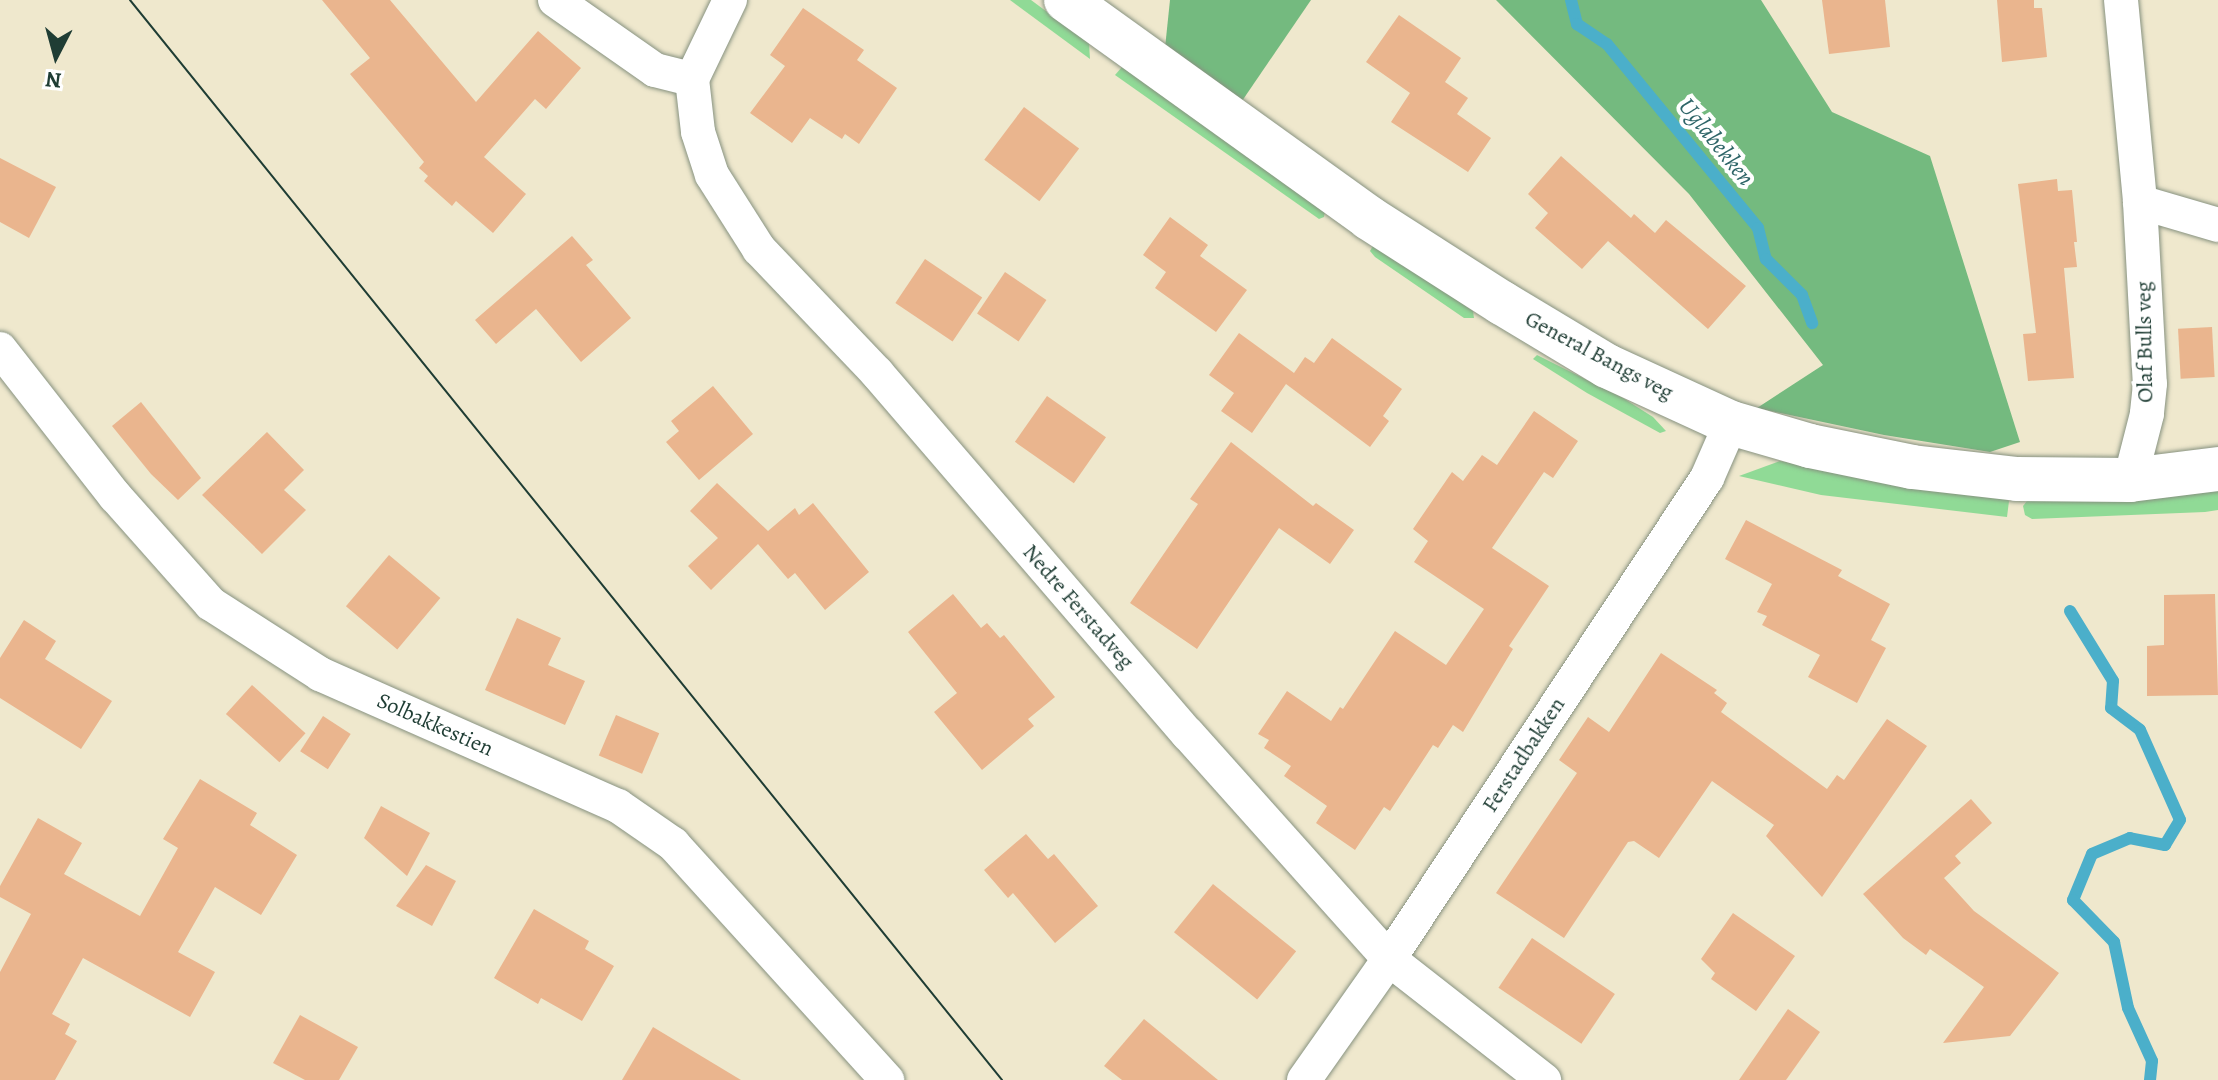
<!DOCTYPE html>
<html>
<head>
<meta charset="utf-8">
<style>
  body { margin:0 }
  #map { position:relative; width:2218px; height:1080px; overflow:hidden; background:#efe8cd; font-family:Alegreya,serif }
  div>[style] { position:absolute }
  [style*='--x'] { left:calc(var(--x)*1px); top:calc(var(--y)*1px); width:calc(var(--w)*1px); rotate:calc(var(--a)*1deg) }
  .green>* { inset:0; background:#90da96 }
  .forest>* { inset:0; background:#74ba7f }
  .stream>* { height:12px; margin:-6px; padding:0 6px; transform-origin:6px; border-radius:6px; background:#4bafca }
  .building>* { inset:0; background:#eab58e; transform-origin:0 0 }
  .roads { filter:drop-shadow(0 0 2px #879280) drop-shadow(0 0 2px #879280) }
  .minor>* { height:34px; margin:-17px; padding:0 17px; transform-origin:17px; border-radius:17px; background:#fff }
  .tertiary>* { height:44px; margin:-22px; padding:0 22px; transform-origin:22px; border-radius:22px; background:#fff }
  .tram>* { height:2px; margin:-1px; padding:0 1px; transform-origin:1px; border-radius:1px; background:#1f3d34 }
  span { translate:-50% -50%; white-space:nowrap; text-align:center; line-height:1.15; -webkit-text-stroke:8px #fff; paint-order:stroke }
  .street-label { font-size:22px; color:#1f3d34 }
  .water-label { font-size:24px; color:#2e6568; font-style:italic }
  .north { position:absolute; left:16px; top:16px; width:80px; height:80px; -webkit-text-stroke:6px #fff; paint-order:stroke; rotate:186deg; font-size:22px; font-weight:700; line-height:32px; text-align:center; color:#1f3d34 }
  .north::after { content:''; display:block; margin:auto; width:28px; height:36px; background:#1f3d34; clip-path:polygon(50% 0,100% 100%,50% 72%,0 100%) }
</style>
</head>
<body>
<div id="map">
  <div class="green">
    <i style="clip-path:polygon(1010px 0,1031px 0,1089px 43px,1090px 59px)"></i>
    <i style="clip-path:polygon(1122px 67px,1325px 210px,1324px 217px,1319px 219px,1115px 75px)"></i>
    <i style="clip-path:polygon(1374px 244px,1473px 311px,1474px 318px,1464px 318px,1375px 257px,1370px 251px)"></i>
    <i style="clip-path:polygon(1537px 355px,1623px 398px,1653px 417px,1666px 431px,1660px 433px,1587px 393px,1533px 359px)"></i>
    <i style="clip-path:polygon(1780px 461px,2002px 497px,2009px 501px,2007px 517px,1821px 495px,1739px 476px)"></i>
    <i style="clip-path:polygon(2218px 490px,2218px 510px,2205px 512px,2032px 519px,2025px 515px,2023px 506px,2027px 501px)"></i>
  </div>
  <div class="forest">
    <i style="clip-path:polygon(1170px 0,1311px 0,1242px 101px,1165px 48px)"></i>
    <i style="clip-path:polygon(1496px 0,1761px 0,1832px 112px,1930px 156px,2020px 442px,1990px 452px,1884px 435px,1757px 408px,1823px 365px,1689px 194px)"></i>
  </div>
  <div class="stream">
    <i style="--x:1571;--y:0;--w:25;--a:76"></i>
    <i style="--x:1577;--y:24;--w:36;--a:34"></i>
    <i style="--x:1607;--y:44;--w:238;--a:50.6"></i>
    <i style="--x:1758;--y:228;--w:32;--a:76"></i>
    <i style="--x:1766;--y:259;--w:51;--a:45"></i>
    <i style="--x:1802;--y:295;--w:30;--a:70"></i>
    <i style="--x:2070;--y:611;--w:82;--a:58.4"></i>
    <i style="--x:2113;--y:681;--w:27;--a:94"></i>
    <i style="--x:2111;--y:708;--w:36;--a:37"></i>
    <i style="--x:2140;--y:730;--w:98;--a:66"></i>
    <i style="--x:2180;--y:820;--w:29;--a:121"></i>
    <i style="--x:2165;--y:845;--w:36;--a:-169"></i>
    <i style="--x:2130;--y:838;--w:41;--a:157.2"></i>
    <i style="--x:2092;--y:854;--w:50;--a:112.4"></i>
    <i style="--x:2073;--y:900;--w:59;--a:45.7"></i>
    <i style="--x:2114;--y:942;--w:67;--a:78"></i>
    <i style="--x:2128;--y:1008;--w:58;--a:65.6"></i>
    <i style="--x:2152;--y:1061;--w:19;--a:96"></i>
  </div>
  <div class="building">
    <i style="clip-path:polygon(322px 0,390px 0,476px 102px,538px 31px,581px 68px,546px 109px,535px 99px,484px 157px,526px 194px,493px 233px,456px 201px,452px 206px,424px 181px,428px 176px,419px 168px,424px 162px,350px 74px,370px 58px)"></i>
    <i style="clip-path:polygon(1822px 0,1885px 0,1890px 47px,1829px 54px)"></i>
    <i style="clip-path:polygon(1997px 0,2034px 0,2034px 8px,2042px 8px,2047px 57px,2002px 62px)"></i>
    <i style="clip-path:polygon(803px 8px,864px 50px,857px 60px,897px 88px,859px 144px,845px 134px,842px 139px,810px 118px,792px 143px,750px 113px,785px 66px,770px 55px)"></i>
    <i style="clip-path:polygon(1399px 15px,1461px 58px,1445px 82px,1468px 98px,1457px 114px,1491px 138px,1468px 172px,1391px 122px,1410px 93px,1366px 62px)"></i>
    <i style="left:1024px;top:107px;width:69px;height:66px;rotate:37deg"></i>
    <i style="clip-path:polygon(1561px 156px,1631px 218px,1634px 214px,1655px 233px,1666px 220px,1746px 286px,1708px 329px,1608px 241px,1582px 269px,1535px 228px,1548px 213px,1528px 194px)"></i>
    <i style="clip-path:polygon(0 158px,56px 187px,29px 238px,0 222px)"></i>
    <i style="clip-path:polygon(2057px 179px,2058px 191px,2072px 190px,2077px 242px,2074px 242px,2077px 267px,2064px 268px,2074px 378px,2028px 381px,2023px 334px,2036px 333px,2018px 184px)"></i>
    <i style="clip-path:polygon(1170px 217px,1208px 245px,1200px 256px,1247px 290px,1216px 332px,1155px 288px,1166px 272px,1143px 255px)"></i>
    <i style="clip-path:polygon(572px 236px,593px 260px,586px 265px,631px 318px,581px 362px,536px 309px,496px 344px,475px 320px)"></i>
    <i style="left:925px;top:259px;width:69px;height:53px;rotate:34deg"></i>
    <i style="left:1005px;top:272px;width:50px;height:50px;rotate:34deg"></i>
    <i style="left:2212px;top:327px;width:50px;height:34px;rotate:87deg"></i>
    <i style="clip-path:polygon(1239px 333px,1294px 373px,1305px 357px,1314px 363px,1332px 338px,1402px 389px,1383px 416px,1389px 421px,1370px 447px,1286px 384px,1252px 433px,1221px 411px,1234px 393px,1209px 375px)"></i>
    <i style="clip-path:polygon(713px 386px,753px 434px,699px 480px,666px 442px,679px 431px,671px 421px)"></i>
    <i style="left:1047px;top:396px;width:72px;height:56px;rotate:35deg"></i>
    <i style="clip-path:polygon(141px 402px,201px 478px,178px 500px,151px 474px,112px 426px)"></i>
    <i style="clip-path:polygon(1534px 411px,1578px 441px,1553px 478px,1544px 472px,1492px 548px,1549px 586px,1509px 646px,1513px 649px,1463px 732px,1453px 725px,1438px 748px,1433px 745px,1390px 811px,1384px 807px,1355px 850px,1316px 823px,1327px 806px,1284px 776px,1291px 766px,1264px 748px,1269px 740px,1258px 734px,1287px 691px,1331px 721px,1340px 707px,1343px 709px,1395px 631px,1446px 665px,1484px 609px,1414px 562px,1428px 541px,1413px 529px,1452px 472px,1463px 481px,1482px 455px,1497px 465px)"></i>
    <i style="clip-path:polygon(267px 432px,304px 470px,284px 490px,306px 510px,262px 554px,202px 495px)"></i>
    <i style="clip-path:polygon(1231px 442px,1313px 506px,1316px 503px,1354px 530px,1330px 564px,1279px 528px,1197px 649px,1130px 603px,1198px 504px,1190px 499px)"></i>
    <i style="clip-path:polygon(717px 483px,768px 531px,795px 508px,799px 515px,813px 503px,869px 572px,825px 610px,795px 573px,788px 579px,758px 544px,711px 590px,688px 566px,718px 538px,690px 511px)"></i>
    <i style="clip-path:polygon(1746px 520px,1842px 570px,1838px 576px,1890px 604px,1871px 640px,1886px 648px,1857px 703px,1808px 677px,1820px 655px,1762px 625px,1767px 616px,1757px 612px,1772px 584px,1725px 559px)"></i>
    <i style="left:389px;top:555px;width:67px;height:67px;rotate:40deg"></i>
    <i style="clip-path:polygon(953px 594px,981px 628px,987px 623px,1000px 638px,1004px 635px,1055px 697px,1028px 719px,1034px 726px,982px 770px,934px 712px,957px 693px,908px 632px)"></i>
    <i style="clip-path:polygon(2215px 594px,2218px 695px,2147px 696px,2147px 646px,2164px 645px,2164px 595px)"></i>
    <i style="clip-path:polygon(517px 618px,561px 638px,548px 665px,585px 681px,565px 725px,485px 690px)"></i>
    <i style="clip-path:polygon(24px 620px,56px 641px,45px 659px,112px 701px,81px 749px,0 698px,0 658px)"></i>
    <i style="clip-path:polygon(1661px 653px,1717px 690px,1714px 693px,1727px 703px,1721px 712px,1827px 789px,1837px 775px,1844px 780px,1887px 719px,1927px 746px,1822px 897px,1766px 836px,1774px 825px,1712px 781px,1659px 858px,1634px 841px,1628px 842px,1564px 938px,1496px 893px,1577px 773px,1559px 760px,1588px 717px,1609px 732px)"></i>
    <i style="left:252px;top:685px;width:72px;height:39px;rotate:42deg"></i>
    <i style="left:616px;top:715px;width:47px;height:44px;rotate:23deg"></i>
    <i style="left:323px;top:716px;width:33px;height:42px;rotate:33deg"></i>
    <i style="clip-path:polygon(200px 779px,257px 813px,250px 825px,297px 855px,261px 915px,215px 887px,178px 952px,215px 972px,190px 1017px,83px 958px,52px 1014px,70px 1024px,65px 1034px,77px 1041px,55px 1080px,0 1080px,0 972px,31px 914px,0 897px,0 886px,38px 818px,82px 843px,64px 874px,140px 916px,178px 848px,163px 839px)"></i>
    <i style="clip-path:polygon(1971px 799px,1992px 823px,1955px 856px,1961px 863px,1944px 878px,1974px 911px,2059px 973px,2010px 1036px,1943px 1043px,1984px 987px,1930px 949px,1926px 955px,1903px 938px,1863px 894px)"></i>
    <i style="clip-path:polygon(381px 806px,430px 833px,407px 876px,364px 838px)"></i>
    <i style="clip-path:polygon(1026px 834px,1048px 859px,1054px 854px,1098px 906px,1055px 943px,1013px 893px,1008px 898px,984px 870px)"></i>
    <i style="clip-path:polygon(426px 865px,456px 881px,432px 926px,396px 906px)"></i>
    <i style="left:1213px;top:884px;width:107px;height:62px;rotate:39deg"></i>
    <i style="clip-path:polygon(534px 909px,589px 941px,585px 949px,614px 966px,582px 1021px,541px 998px,538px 1004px,494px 978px)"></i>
    <i style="clip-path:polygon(1733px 913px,1795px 956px,1756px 1011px,1711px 979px,1715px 973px,1701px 959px)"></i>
    <i style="left:1532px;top:938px;width:100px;height:60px;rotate:34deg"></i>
    <i style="clip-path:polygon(1788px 1009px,1820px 1032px,1786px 1080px,1739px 1080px)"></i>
    <i style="clip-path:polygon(300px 1015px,358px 1047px,339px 1080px,305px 1080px,273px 1063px)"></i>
    <i style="clip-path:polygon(1144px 1019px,1218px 1080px,1122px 1080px,1104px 1066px)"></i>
    <i style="clip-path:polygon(653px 1027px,741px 1080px,622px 1080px)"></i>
  </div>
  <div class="roads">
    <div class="minor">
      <i style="--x:555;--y:0;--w:122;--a:35"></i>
      <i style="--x:655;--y:70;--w:38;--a:14"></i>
      <i style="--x:730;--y:0;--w:88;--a:115.7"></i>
      <i style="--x:692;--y:79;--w:53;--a:83.5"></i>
      <i style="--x:698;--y:132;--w:45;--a:72"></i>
      <i style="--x:712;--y:175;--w:88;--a:57.6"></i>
      <i style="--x:759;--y:249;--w:171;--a:46.4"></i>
      <i style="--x:877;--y:373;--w:476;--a:49.3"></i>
      <i style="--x:1188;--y:734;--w:302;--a:48.2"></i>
      <i style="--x:1389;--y:959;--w:197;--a:38"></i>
      <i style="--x:2121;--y:0;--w:203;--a:84.6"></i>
      <i style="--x:2140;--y:202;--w:182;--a:86.9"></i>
      <i style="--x:2150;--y:384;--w:30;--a:96"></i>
      <i style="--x:2147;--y:414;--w:68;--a:104.4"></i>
      <i style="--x:2140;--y:202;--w:81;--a:16.4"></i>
      <i style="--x:0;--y:349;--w:187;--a:52"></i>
      <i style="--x:115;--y:496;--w:144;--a:48.4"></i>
      <i style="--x:211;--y:604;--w:130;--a:32.7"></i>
      <i style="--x:320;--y:674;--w:326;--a:23.9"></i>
      <i style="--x:618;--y:806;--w:67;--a:34.6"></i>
      <i style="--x:673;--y:844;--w:319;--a:47.8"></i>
      <i style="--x:1304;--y:1080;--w:148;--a:-54.9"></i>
      <i style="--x:1389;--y:959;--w:577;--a:-56.53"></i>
      <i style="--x:1707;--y:478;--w:60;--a:-66.4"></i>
    </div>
    <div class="tertiary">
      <i style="--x:1066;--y:0;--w:373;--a:35.7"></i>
      <i style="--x:1369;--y:218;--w:158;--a:32.6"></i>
      <i style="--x:1502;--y:303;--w:122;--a:31"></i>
      <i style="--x:1607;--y:366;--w:136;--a:24.7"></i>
      <i style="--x:1731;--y:423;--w:82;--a:16.2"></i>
      <i style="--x:1810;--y:446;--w:104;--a:11.6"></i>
      <i style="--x:1912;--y:467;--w:106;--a:6.5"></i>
      <i style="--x:2017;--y:479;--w:113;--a:0.5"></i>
      <i style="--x:2130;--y:480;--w:89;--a:-7.1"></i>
    </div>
  </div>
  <div class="tram">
    <i style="--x:130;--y:0;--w:1388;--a:51.08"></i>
  </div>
  <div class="street-label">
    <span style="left:2145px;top:342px;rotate:-91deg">Olaf Bulls veg</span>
    <span style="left:1599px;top:356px;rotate:28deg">General Bangs veg</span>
    <span style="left:1078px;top:607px;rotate:49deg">Nedre Ferstadveg</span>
    <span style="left:435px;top:725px;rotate:24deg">Solbakkestien</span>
    <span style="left:1524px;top:755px;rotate:-57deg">Ferstadbakken</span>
  </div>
  <div class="water-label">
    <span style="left:1716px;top:142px;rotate:51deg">Uglabekken</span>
  </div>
  <div class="north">N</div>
</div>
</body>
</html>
